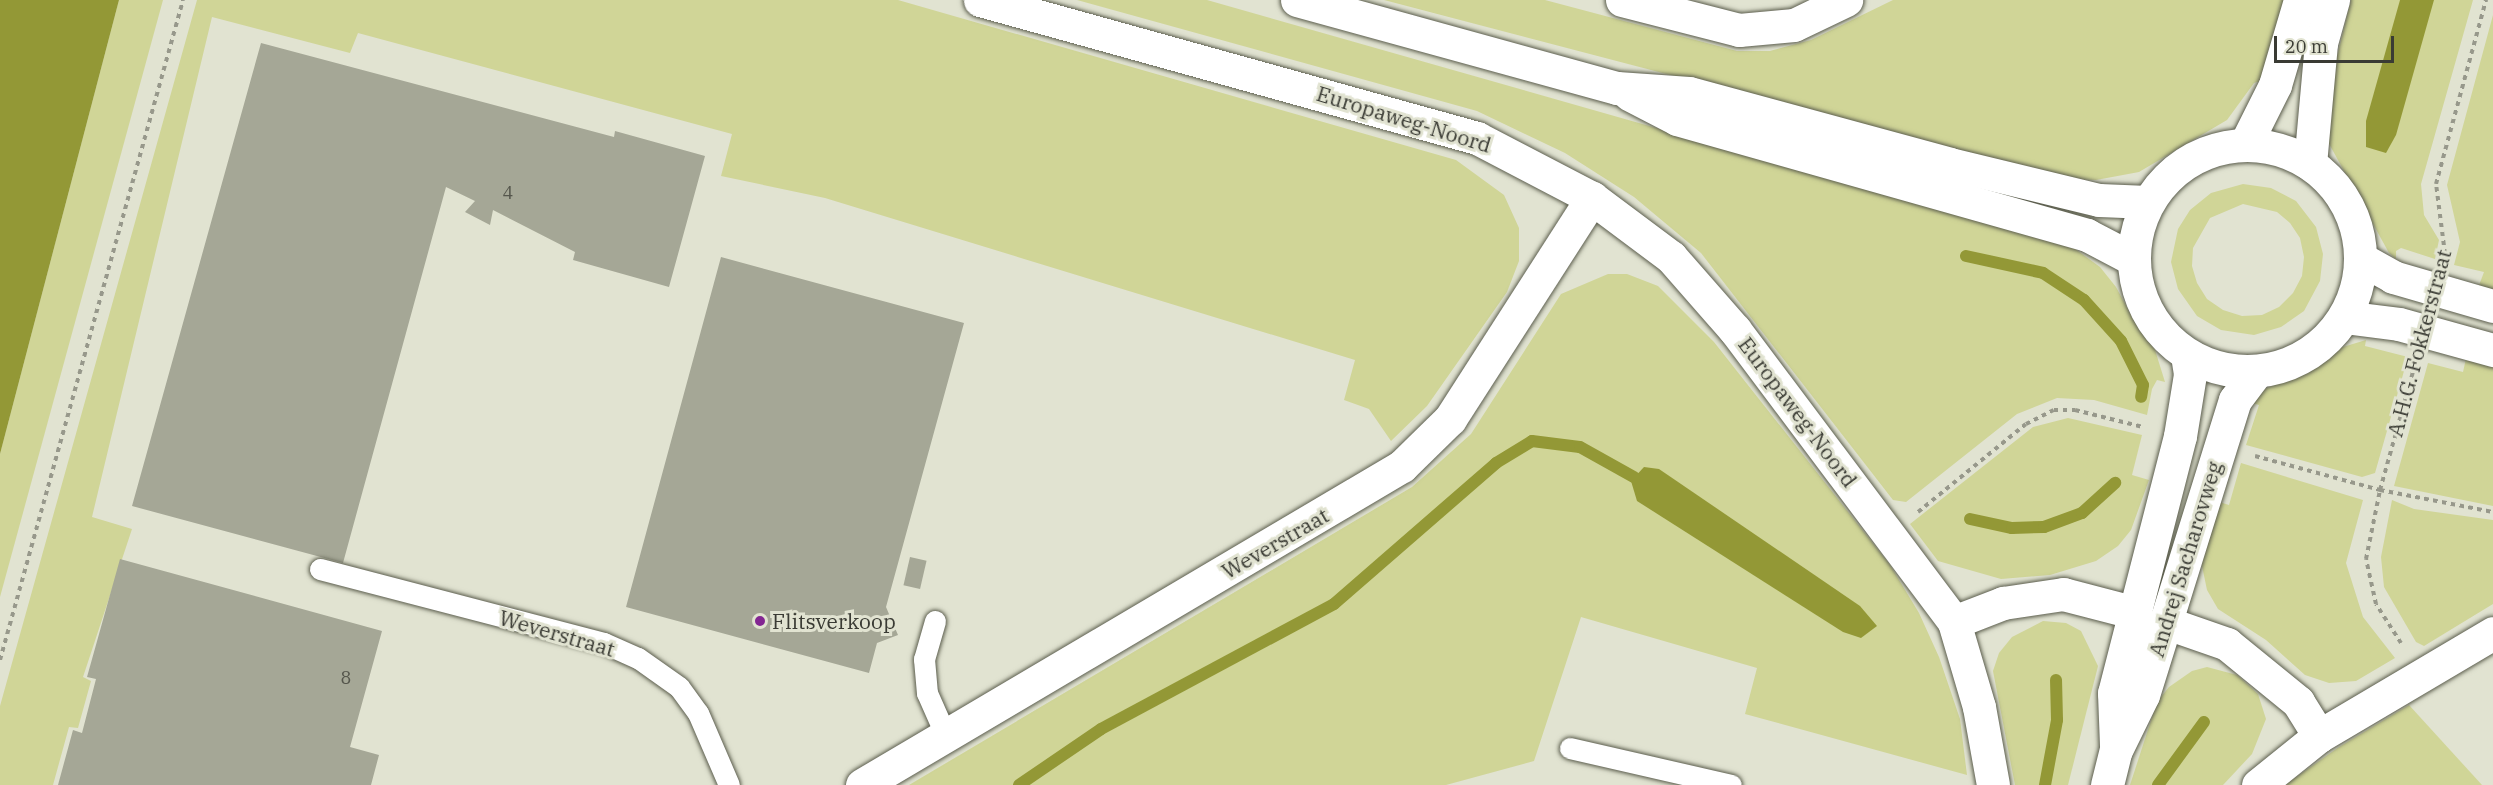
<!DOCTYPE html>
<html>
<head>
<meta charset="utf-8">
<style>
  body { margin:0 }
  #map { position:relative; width:2493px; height:785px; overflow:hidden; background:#e1e3d1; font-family:"IBM Plex Serif",serif }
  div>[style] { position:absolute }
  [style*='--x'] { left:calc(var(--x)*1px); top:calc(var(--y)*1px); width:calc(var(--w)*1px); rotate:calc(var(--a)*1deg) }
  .green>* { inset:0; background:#d0d597 }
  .water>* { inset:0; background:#939836 }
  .stream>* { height:12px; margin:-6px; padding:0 6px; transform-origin:6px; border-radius:6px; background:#939836 }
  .building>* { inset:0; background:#a5a796; transform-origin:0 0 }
  .path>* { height:4px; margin-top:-2px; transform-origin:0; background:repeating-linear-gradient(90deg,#97988b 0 4.5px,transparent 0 9px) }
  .roads { filter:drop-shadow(0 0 2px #5b5d4d) drop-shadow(0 0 2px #5b5d4d) }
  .lane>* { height:21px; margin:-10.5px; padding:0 10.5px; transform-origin:10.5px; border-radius:10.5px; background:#fff }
  .street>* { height:33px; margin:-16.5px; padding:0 16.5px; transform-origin:16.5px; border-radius:16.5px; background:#fff }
  .secondary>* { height:33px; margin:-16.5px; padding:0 16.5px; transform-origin:16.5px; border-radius:16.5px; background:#fff }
  .secondary>.ring { margin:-16.5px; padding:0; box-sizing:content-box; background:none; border:33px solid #fff; border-radius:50% }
  .dots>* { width:16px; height:16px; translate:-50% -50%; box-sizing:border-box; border:3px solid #e1e3d1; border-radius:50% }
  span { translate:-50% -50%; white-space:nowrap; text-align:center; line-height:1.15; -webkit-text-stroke:6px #e1e3d1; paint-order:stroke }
  .number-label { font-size:18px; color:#55564c }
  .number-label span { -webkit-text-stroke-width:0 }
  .street-label { font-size:21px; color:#3a3b34 }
  .poi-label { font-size:21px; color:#3a3b34 }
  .left { translate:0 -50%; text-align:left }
  .scale { position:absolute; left:2274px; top:36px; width:120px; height:27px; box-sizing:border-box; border:3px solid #3a3b34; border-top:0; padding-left:8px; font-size:18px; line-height:21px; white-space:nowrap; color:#3a3b34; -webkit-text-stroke:4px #e1e3d1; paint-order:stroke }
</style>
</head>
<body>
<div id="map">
  <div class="green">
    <i style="clip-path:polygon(119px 0,163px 0,0 597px,0 454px)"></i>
    <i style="clip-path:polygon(197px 0,898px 0,1456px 160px,1504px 195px,1519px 228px,1519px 261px,1507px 292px,1427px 406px,1391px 441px,1369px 409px,1344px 400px,1355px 360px,825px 198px,721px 176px,732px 134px,358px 33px,350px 53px,212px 17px,92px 517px,132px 529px,83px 677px,91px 681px,78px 728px,69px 727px,53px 785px,0 785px,0 706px)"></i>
    <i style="clip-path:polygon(1077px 0,1207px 0,2071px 246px,2100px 267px,2116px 287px,2138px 328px,2155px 350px,2165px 382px,2157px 380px,2152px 389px,2147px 415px,2094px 400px,2057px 398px,2017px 414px,1906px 502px,1893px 500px,1701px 253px,1634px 197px,1565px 153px,1477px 111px)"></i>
    <i style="clip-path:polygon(1384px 0,1545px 0,1737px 51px,1770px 51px,1811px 40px,1893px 0,2286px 0,2266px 79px,2254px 83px,2227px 120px,2139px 172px,2096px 180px,2067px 179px)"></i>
    <i style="clip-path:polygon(2351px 0,2473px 0,2421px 184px,2424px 215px,2439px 240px,2435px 259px,2401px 248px,2396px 251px,2396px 259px,2389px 253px,2327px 140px,2327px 98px)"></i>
    <i style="clip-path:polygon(2493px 15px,2493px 292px,2478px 288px,2484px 272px,2454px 265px,2460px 242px,2447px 185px)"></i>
    <i style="clip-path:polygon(evenodd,2243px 184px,2271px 188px,2296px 201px,2316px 227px,2323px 254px,2320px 281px,2304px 311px,2281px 327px,2254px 335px,2221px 330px,2197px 316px,2178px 289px,2171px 262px,2178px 229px,2190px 210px,2211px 193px,2243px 184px,2243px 204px,2277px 212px,2290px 223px,2300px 238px,2304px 257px,2302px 276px,2293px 293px,2279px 307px,2262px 315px,2242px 316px,2223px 310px,2207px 299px,2197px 283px,2192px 266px,2193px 248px,2210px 218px,2243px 204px)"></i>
    <i style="clip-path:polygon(1608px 274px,1627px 274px,1658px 286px,1714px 342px,1890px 565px,1919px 613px,1939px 657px,1960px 719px,1967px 775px,1745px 714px,1757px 668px,1581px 617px,1534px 761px,1446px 785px,909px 785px,1412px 487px,1471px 434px,1561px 294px)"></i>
    <i style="clip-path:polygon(2366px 340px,2365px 346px,2408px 357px,2375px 473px,2362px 477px,2246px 445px,2259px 405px,2252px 403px,2261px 391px,2300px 373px,2333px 350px)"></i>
    <i style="clip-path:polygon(2467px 354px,2493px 360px,2493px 506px,2394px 486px,2428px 363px,2463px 372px)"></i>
    <i style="clip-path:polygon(2068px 418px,2142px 435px,2132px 475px,2149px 480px,2131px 530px,2118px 546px,2096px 561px,2050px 575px,2001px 579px,1938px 561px,1910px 524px,2033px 427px)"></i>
    <i style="clip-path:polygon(2241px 463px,2363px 500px,2346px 563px,2363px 617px,2395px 658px,2356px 681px,2329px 683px,2305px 675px,2266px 640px,2218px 609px,2207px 590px,2202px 566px,2204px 541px,2213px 500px,2229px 505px)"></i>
    <i style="clip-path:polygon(2392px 500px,2414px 509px,2493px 520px,2493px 604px,2424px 646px,2416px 642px,2384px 587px,2381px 557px)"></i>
    <i style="clip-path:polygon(2043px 621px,2066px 623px,2081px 631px,2098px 666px,2068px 785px,2015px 785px,1993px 671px,1999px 653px,2012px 637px)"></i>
    <i style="clip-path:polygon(2207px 667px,2237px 675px,2258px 694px,2266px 719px,2252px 754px,2223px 785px,2130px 785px,2157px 702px,2169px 687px,2192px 671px)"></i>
    <i style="clip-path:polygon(2409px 705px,2482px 785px,2285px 785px,2339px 747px)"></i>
  </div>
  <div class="water">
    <i style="clip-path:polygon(0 0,119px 0,0 454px)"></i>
    <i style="clip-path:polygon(2400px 0,2434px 0,2396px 135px,2386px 153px,2366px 147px,2366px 121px)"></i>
    <i style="clip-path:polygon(1644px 467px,1659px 469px,1860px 606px,1877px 626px,1861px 638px,1843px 632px,1637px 501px,1631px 481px)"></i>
  </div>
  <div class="stream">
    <i style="--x:1966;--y:256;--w:79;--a:12.4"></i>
    <i style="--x:2043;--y:273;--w:49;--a:33.4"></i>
    <i style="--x:2084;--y:300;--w:55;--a:47.9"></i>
    <i style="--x:2121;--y:341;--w:49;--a:63.4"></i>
    <i style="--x:2143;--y:385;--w:12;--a:99"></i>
    <i style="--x:1970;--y:519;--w:43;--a:12.1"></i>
    <i style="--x:2012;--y:528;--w:32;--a:-2"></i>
    <i style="--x:2044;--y:527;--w:40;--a:-20.2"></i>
    <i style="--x:2082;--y:513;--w:45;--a:-42.3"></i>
    <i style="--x:1019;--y:785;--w:99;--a:-34.3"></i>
    <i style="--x:1101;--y:729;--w:264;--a:-28.2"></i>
    <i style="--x:1334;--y:604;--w:215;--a:-41"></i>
    <i style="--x:1496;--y:463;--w:42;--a:-31.4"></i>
    <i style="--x:1532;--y:441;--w:48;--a:7.1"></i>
    <i style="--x:1580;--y:447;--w:62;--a:29.1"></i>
    <i style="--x:2045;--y:785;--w:66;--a:-79.5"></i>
    <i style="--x:2057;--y:720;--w:40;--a:-91.4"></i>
    <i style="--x:2158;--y:785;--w:78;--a:-53.9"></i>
  </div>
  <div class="building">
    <i style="clip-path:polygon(261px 43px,614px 137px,615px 131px,705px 156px,669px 287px,573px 260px,575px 252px,493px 210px,490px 225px,465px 212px,475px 201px,446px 187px,343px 563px,132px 506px)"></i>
    <i style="clip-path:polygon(721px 257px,964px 323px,886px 607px,898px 635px,877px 643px,869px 673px,626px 607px)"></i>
    <i style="left:910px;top:557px;width:17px;height:29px;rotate:13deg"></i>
    <i style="clip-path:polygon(120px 559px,382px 631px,350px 747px,379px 755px,371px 785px,58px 785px,73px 730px,82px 733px,96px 679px,87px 677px)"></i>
  </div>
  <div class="path">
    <i style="--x:2445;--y:254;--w:71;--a:-97.3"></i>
    <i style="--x:2436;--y:184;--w:191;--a:-74.8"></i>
    <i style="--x:2255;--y:456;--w:130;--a:15.2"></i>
    <i style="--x:2380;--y:490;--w:115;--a:11"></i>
    <i style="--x:1918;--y:512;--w:139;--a:-39.2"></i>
    <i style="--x:2026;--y:424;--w:31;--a:-27"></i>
    <i style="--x:2054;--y:410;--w:21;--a:0"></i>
    <i style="--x:2075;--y:410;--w:70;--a:14"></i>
    <i style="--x:2401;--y:643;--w:46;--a:-122.7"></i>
    <i style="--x:2376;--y:604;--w:46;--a:-102.5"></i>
    <i style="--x:2366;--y:559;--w:70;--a:-78.5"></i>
    <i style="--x:2380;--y:490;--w:130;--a:-74.4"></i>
    <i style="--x:0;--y:660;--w:685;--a:-74.5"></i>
  </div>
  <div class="roads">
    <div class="lane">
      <i style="--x:320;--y:569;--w:293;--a:14.6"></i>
      <i style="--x:604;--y:643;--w:37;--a:24"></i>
      <i style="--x:638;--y:658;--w:50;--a:35.3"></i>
      <i style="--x:679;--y:687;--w:32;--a:54"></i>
      <i style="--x:698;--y:713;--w:78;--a:66.7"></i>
      <i style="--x:935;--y:621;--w:40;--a:106"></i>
      <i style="--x:924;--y:659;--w:34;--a:85"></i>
      <i style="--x:927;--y:693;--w:47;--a:66.2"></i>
      <i style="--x:1570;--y:748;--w:165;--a:12.9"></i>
    </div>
    <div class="street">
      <i style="--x:980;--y:0;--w:516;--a:15.52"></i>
      <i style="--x:1477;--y:138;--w:130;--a:27.6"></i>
      <i style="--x:1592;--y:198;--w:99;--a:36.8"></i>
      <i style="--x:1671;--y:257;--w:97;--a:48.8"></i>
      <i style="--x:1735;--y:330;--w:365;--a:53.1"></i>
      <i style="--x:1954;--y:622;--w:89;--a:73.6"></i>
      <i style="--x:1979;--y:707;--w:79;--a:79.8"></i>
      <i style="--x:1622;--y:0;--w:121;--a:14.4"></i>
      <i style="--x:1739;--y:30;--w:55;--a:-5.2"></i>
      <i style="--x:1794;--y:25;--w:58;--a:-25.7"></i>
      <i style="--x:1954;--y:622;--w:53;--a:-21.2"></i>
      <i style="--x:2003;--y:603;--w:61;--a:-8.5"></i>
      <i style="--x:2063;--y:594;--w:75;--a:14.6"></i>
      <i style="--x:2164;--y:622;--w:67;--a:19.2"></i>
      <i style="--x:2227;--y:644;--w:92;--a:39.2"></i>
      <i style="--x:2298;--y:702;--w:40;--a:58"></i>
      <i style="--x:862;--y:785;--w:627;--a:-30.57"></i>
      <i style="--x:1402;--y:466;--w:67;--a:-44.4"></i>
      <i style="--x:1450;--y:419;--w:263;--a:-57.3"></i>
      <i style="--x:2258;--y:785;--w:78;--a:-38.8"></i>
      <i style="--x:2319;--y:736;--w:202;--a:-30.6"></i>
    </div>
    <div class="secondary">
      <i style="--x:1297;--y:0;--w:332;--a:15.4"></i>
      <i style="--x:1617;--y:88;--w:72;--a:4"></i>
      <i style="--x:1689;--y:93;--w:270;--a:15.2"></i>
      <i style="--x:1950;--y:164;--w:153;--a:13.6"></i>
      <i style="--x:2099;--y:200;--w:49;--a:2.3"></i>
      <i style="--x:1629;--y:94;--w:54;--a:27.5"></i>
      <i style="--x:1677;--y:119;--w:426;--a:15.8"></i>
      <i style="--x:2087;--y:235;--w:52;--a:27.6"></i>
      <i class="ring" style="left:2134px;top:145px;width:193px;height:193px"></i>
      <i style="--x:2245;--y:145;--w:67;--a:-63.4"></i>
      <i style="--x:2275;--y:85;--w:89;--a:-73.6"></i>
      <i style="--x:2310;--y:164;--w:121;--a:-84.8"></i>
      <i style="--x:2321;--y:43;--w:45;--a:-74.4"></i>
      <i style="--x:2361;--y:259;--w:37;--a:29"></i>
      <i style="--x:2393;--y:277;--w:104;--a:16.2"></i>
      <i style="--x:2344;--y:317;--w:55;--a:7.3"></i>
      <i style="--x:2399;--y:324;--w:98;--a:15.5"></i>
      <i style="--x:2116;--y:745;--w:52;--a:-92.2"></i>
      <i style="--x:2114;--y:693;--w:265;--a:-75.6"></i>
      <i style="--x:2180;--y:436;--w:63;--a:-80.8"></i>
      <i style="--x:2190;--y:374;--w:19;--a:-99"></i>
      <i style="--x:2107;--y:785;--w:36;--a:-76"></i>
      <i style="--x:2116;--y:750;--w:61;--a:-63.9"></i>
      <i style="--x:2143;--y:695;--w:309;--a:-72.7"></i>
      <i style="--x:2235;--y:400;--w:35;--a:-53"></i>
    </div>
  </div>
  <div class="dots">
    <i style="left:760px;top:621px;background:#832692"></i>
  </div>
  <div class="number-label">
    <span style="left:508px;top:193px">4</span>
    <span style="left:346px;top:678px">8</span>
  </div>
  <div class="street-label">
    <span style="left:1404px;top:119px;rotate:17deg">Europaweg-Noord</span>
    <span style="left:2419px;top:343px;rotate:-75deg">A.H.G. Fokkerstraat</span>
    <span style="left:1798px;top:412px;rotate:53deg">Europaweg-Noord</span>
    <span style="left:1275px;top:543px;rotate:-30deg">Weverstraat</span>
    <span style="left:2185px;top:559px;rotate:-73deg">Andrej Sacharovweg</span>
    <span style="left:557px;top:633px;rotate:16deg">Weverstraat</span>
  </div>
  <div class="poi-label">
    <span class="left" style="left:772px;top:621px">Flitsverkoop</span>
  </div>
  <div class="scale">20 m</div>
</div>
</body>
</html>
